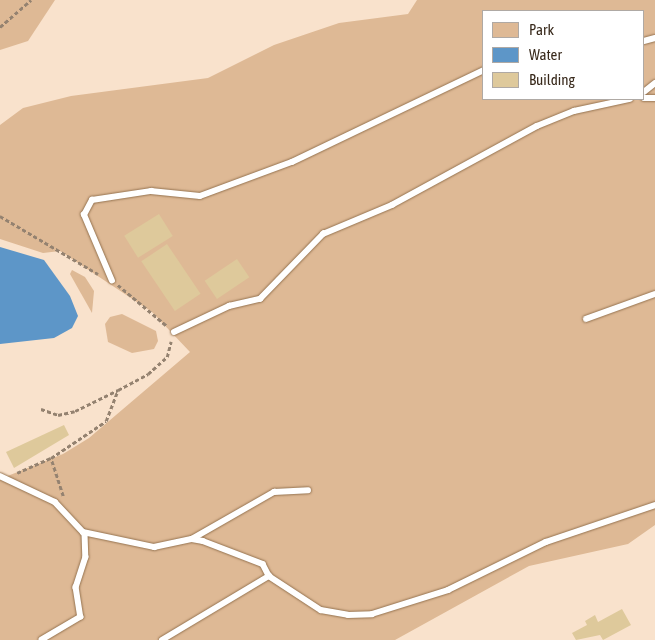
<!DOCTYPE html>
<html>
<head>
<meta charset="utf-8">
<style>
  body { margin:0 }
  #map { position:relative; width:655px; height:640px; overflow:hidden; background:#f9e2cc; font-family:"Asap Condensed",sans-serif }
  div>[style] { position:absolute }
  [style*='--x'] { left:calc(var(--x)*1px); top:calc(var(--y)*1px); width:calc(var(--w)*1px); rotate:calc(var(--a)*1deg) }
  .green>* { inset:0; background:#deb995 }
  .water>* { inset:0; background:#5d96c8 }
  .building>* { inset:0; background:#dec99b; transform-origin:0 0 }
  .path>* { height:2.5px; margin-top:-1.25px; transform-origin:0; background:repeating-linear-gradient(90deg,#948270 0 4px,transparent 0 6.5px) }
  .roads { filter:drop-shadow(0 0 1px #957350) drop-shadow(0 0 1px #957350) }
  .lane>* { height:5.5px; margin:-2.75px; padding:0 2.75px; transform-origin:2.75px; border-radius:2.75px; background:#fff }
  span { translate:-50% -50%; white-space:nowrap; text-align:center; line-height:1.15; -webkit-text-stroke:4.5px #fff; paint-order:stroke }
  .legend { position:absolute; left:482px; top:10px; width:162px; height:90px; box-sizing:border-box; background:#fff; border:1px solid #afa9a4; margin:0; padding:6px 9px; list-style:none; font-size:15px; color:#38291b }
  .legend li { display:flex; align-items:center; gap:10px; height:25px }
  .legend b { width:25px; border:1px solid #afa9a4 }
</style>
</head>
<body>
<div id="map">
  <div class="green">
    <i style="clip-path:polygon(0 0,55px 0,28px 41px,0 50px)"></i>
    <i style="clip-path:polygon(evenodd,417px 0,655px 0,655px 525px,628px 544px,529px 566px,395px 640px,0 640px,0 479px,63px 454px,89px 438px,190px 352px,152px 312px,60px 251px,43px 253px,0 239px,0 125px,23px 108px,71px 96px,208px 78px,274px 45px,339px 23px,408px 14px,417px 0,484px 11px,644px 11px,644px 99px,484px 99px,484px 11px)"></i>
    <i style="clip-path:polygon(72px 270px,85px 277px,94px 291px,92px 313px,70px 274px)"></i>
    <i style="clip-path:polygon(122px 314px,156px 331px,158px 341px,154px 349px,132px 353px,108px 342px,105px 324px,110px 317px)"></i>
  </div>
  <div class="water">
    <i style="clip-path:polygon(0 247px,44px 260px,70px 296px,78px 316px,72px 328px,54px 338px,0 344px)"></i>
  </div>
  <div class="building">
    <i style="left:159px;top:214px;width:26px;height:41px;rotate:58deg"></i>
    <i style="left:167px;top:244px;width:60px;height:31px;rotate:56deg"></i>
    <i style="left:237px;top:259px;width:22px;height:39px;rotate:56deg"></i>
    <i style="clip-path:polygon(64px 425px,69px 435px,14px 468px,6px 452px)"></i>
    <i style="clip-path:polygon(622px 609px,631px 625px,603px 640px,600px 635px,576px 640px,572px 633px,587px 625px,585px 621px,595px 615px,598px 622px)"></i>
  </div>
  <div class="path">
    <i style="--x:0;--y:27;--w:41;--a:-41.1"></i>
    <i style="--x:0;--y:216;--w:114;--a:30.6"></i>
    <i style="--x:118;--y:285;--w:64;--a:39.9"></i>
    <i style="--x:41;--y:409;--w:18;--a:19"></i>
    <i style="--x:58;--y:415;--w:17;--a:-13"></i>
    <i style="--x:75;--y:411;--w:48;--a:-26"></i>
    <i style="--x:118;--y:390;--w:34;--a:-28"></i>
    <i style="--x:148;--y:374;--w:25;--a:-42"></i>
    <i style="--x:167;--y:357;--w:16;--a:-76"></i>
    <i style="--x:17;--y:473;--w:37;--a:-24"></i>
    <i style="--x:63;--y:496;--w:40;--a:-108"></i>
    <i style="--x:51;--y:458;--w:66;--a:-33.9"></i>
    <i style="--x:106;--y:421;--w:33;--a:-69"></i>
  </div>
  <div class="roads">
    <div class="lane">
      <i style="--x:644;--y:41;--w:11;--a:-15"></i>
      <i style="--x:644;--y:92;--w:14;--a:-39"></i>
      <i style="--x:644;--y:98;--w:11;--a:0"></i>
      <i style="--x:112;--y:281;--w:72;--a:-113"></i>
      <i style="--x:84;--y:215;--w:17;--a:-62"></i>
      <i style="--x:92;--y:200;--w:60;--a:-8.7"></i>
      <i style="--x:151;--y:191;--w:49;--a:5.8"></i>
      <i style="--x:200;--y:196;--w:98;--a:-20.3"></i>
      <i style="--x:292;--y:162;--w:213;--a:-25.6"></i>
      <i style="--x:586;--y:319;--w:73;--a:-19.9"></i>
      <i style="--x:174;--y:332;--w:61;--a:-25.3"></i>
      <i style="--x:229;--y:306;--w:32;--a:-13"></i>
      <i style="--x:260;--y:299;--w:91;--a:-45.9"></i>
      <i style="--x:323;--y:234;--w:75;--a:-22.8"></i>
      <i style="--x:392;--y:205;--w:165;--a:-28.6"></i>
      <i style="--x:537;--y:126;--w:40;--a:-22"></i>
      <i style="--x:574;--y:111;--w:57;--a:-12.1"></i>
      <i style="--x:0;--y:476;--w:61;--a:25.3"></i>
      <i style="--x:55;--y:502;--w:44;--a:46.8"></i>
      <i style="--x:85;--y:534;--w:23;--a:88"></i>
      <i style="--x:86;--y:557;--w:32;--a:108"></i>
      <i style="--x:76;--y:587;--w:30;--a:81"></i>
      <i style="--x:81;--y:617;--w:45;--a:149.5"></i>
      <i style="--x:83;--y:532;--w:73;--a:11.9"></i>
      <i style="--x:154;--y:547;--w:39;--a:-12"></i>
      <i style="--x:192;--y:539;--w:11;--a:10"></i>
      <i style="--x:203;--y:541;--w:64;--a:21"></i>
      <i style="--x:263;--y:564;--w:13;--a:63"></i>
      <i style="--x:192;--y:539;--w:95;--a:-29.8"></i>
      <i style="--x:274;--y:492;--w:34;--a:-3"></i>
      <i style="--x:162;--y:640;--w:125;--a:-30.9"></i>
      <i style="--x:269;--y:576;--w:62;--a:33.2"></i>
      <i style="--x:321;--y:610;--w:27;--a:10"></i>
      <i style="--x:348;--y:615;--w:24;--a:-2"></i>
      <i style="--x:372;--y:614;--w:80;--a:-17.5"></i>
      <i style="--x:448;--y:590;--w:109;--a:-26.1"></i>
      <i style="--x:546;--y:542;--w:115;--a:-18.7"></i>
    </div>
  </div>
  <ul class="legend">
  <li><b style="height:14px;background:#deb995"></b>Park</li>
  <li><b style="height:14px;background:#5d96c8"></b>Water</li>
  <li><b style="height:14px;background:#dec99b"></b>Building</li>
  </ul>
</div>
</body>
</html>
